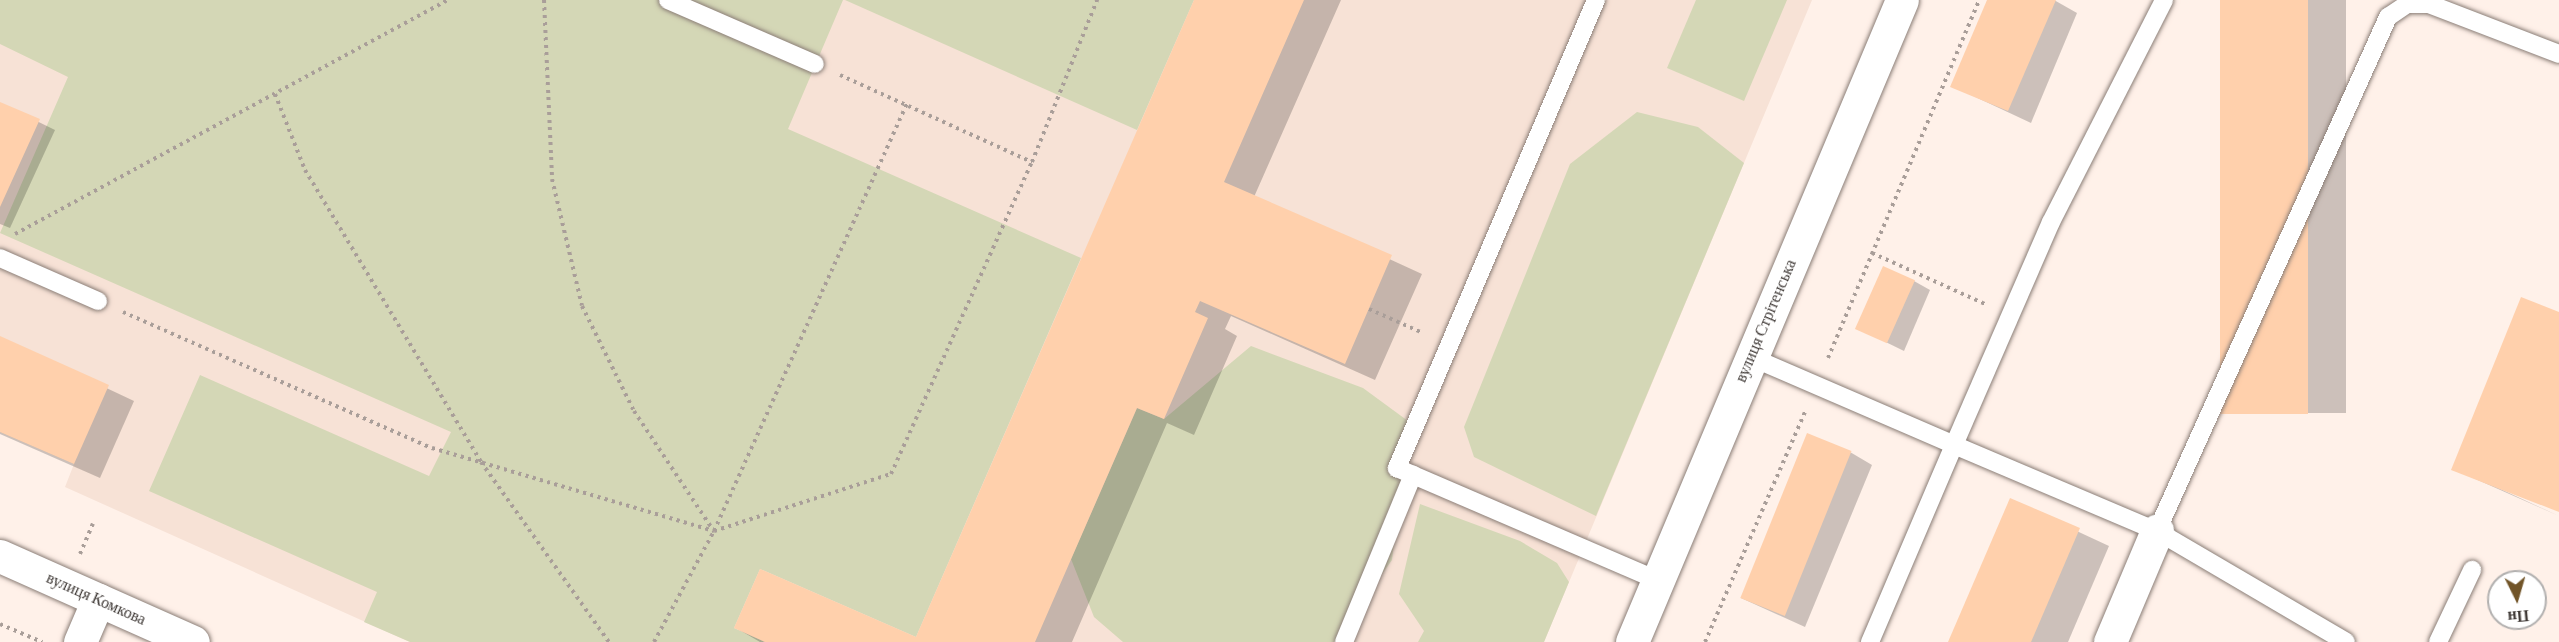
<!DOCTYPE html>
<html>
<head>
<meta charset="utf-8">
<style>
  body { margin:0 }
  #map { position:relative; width:2559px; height:642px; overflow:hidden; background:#fff1e9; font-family:"Crimson Pro",serif }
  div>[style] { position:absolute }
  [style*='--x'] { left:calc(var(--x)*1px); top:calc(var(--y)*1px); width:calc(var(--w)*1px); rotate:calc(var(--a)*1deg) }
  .built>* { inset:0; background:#f7e2d6 }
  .green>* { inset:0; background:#d4d7b6 }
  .shadow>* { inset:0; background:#0003; transform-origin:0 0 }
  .building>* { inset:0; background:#ffd0ac; transform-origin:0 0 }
  .path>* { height:4px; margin-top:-2px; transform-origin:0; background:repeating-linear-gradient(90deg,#a99e99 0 3px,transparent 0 7.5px) }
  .roads { filter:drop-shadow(0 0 2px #8b7e77) drop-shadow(0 0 2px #8b7e77) }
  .service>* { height:18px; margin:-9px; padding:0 9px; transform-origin:9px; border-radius:9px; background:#fff }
  .minor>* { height:33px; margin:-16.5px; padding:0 16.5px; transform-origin:16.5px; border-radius:16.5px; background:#fff }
  .secondary>* { height:33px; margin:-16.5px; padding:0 16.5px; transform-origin:16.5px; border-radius:16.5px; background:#fff }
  span { translate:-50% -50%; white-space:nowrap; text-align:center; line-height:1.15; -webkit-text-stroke:4.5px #fff; paint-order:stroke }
  .street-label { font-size:16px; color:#3f3936 }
  .north { position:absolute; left:2487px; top:570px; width:60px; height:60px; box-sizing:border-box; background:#fff; border:2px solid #b2b0af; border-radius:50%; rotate:175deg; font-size:16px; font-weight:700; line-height:24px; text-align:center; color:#3f3936 }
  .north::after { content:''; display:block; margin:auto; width:21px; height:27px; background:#715428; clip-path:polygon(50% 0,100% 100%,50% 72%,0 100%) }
</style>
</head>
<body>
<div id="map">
  <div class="built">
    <i style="clip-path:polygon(0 0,1812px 0,1544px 642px,410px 642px,65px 487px,74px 464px,0 432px)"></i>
  </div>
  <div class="green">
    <i style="clip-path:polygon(0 0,843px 0,788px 129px,1081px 258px,916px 637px,760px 569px,734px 628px,765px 642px,410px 642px,364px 622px,377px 592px,149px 491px,200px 375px,429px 476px,451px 432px,0 233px,68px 77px,0 44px)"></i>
    <i style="clip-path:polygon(845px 0,1194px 0,1137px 130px)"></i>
    <i style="clip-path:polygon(1696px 0,1787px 0,1744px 101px,1667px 68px)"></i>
    <i style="clip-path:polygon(1637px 112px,1698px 127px,1744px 163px,1596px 516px,1474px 457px,1464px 427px,1570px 164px)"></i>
    <i style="clip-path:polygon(1251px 346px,1363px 388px,1408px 421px,1392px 560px,1334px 642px,1123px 642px,1094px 617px,1071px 559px,1137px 408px,1164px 419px)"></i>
    <i style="clip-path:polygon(1420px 504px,1520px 541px,1557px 563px,1569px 582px,1544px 642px,1418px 642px,1424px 631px,1399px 594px)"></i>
  </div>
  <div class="shadow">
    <i style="clip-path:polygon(1196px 0,1341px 0,1254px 197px,1422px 274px,1375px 380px,1231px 316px,1225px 329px,1237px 336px,1194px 435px,1167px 423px,1072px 642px,760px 642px,736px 628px,916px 639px)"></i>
    <i style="clip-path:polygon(1989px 0,2054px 0,2077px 13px,2031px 123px,1952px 86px)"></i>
    <i style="left:2222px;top:0;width:124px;height:413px"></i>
    <i style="clip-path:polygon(0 103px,55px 130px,10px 228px,0 224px)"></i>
    <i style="clip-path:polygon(1914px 281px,1930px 290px,1904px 351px,1857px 328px)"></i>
    <i style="clip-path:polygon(2559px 313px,2559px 511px,2479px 479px,2559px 516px,2453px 469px)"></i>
    <i style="clip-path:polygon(0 338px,134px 401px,100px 478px,0 434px)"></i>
    <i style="clip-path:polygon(1850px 452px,1872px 465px,1805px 627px,1741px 598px)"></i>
    <i style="clip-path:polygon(2010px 500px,2109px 546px,2068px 642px,1949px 642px)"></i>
  </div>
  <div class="building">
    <i style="clip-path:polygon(1194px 0,1304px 0,1224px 182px,1392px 255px,1345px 364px,1200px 301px,1195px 312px,1208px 318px,1164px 419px,1137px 408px,1035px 642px,765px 642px,734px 628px,760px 569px,916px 637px)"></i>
    <i style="clip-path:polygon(1987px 0,2056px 0,2008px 111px,1950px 87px)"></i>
    <i style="left:2220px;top:0;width:88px;height:414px"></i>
    <i style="clip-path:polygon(0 102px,40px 119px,0 207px)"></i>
    <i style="left:1883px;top:266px;width:35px;height:69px;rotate:24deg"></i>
    <i style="clip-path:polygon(2521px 297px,2559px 312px,2559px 512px,2451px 470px)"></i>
    <i style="clip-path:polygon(0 336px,109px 385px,74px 464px,0 432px)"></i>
    <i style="left:1807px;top:433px;width:48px;height:178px;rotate:22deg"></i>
    <i style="clip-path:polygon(2010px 498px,2080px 528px,2031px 642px,1948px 642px)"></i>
  </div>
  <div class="path">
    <i style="--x:544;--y:0;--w:179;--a:87.4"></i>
    <i style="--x:552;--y:179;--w:130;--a:76.7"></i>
    <i style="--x:582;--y:306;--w:117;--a:63.7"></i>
    <i style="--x:634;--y:411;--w:143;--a:56.4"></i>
    <i style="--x:840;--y:75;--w:211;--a:24.4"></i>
    <i style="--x:275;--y:94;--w:82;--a:68.5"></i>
    <i style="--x:305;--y:170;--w:341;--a:58.9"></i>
    <i style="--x:481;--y:462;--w:221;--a:54.6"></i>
    <i style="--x:15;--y:234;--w:491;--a:-28.4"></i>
    <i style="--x:1872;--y:253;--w:124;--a:24.3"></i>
    <i style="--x:1369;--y:309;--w:59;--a:24"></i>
    <i style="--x:123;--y:312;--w:338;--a:23.8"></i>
    <i style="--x:432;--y:448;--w:294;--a:16.4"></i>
    <i style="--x:714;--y:531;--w:186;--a:-17.9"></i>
    <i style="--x:891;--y:474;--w:342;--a:-65.7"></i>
    <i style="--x:1032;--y:162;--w:175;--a:-68.1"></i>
    <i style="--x:1828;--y:358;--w:389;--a:-67.1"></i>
    <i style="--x:80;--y:554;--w:33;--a:-67"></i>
    <i style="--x:0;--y:624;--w:46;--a:23.2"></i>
    <i style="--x:654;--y:642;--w:126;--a:-61.6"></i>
    <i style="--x:714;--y:531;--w:469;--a:-65.7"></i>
    <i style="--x:1705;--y:642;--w:251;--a:-66.5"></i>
  </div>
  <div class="roads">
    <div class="service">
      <i style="--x:668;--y:0;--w:160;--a:23.5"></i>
      <i style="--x:1596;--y:0;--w:509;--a:113.04"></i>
      <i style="--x:1397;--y:468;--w:283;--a:23.3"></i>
      <i style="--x:0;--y:258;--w:107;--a:23.7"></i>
      <i style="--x:1751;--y:357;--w:221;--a:23.4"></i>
      <i style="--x:1954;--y:445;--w:243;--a:-66.5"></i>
      <i style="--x:2051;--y:222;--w:249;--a:-63"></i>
      <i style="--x:2157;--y:531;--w:219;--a:30.4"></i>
      <i style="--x:1344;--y:642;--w:181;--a:-67.6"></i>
      <i style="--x:1870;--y:642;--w:214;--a:-66.9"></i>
      <i style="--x:1954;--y:445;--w:220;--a:23"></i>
      <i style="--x:2157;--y:531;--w:564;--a:-65.8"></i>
      <i style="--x:2388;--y:17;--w:23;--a:-34"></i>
      <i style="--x:2407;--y:4;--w:22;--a:0"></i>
      <i style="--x:2429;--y:4;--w:139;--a:21"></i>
      <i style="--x:2438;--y:642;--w:80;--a:-64.7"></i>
    </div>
    <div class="minor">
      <i style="--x:0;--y:556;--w:211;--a:24"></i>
      <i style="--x:80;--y:642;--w:46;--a:-66.8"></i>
      <i style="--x:2110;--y:642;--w:121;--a:-67.1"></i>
    </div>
    <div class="secondary">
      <i style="--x:1632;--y:642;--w:696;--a:-67.19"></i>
    </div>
  </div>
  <div class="street-label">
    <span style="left:1766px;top:321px;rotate:-67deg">вулиця Стрітенська</span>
    <span style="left:96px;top:599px;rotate:24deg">вулиця Комкова</span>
  </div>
  <div class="north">Пн</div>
</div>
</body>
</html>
